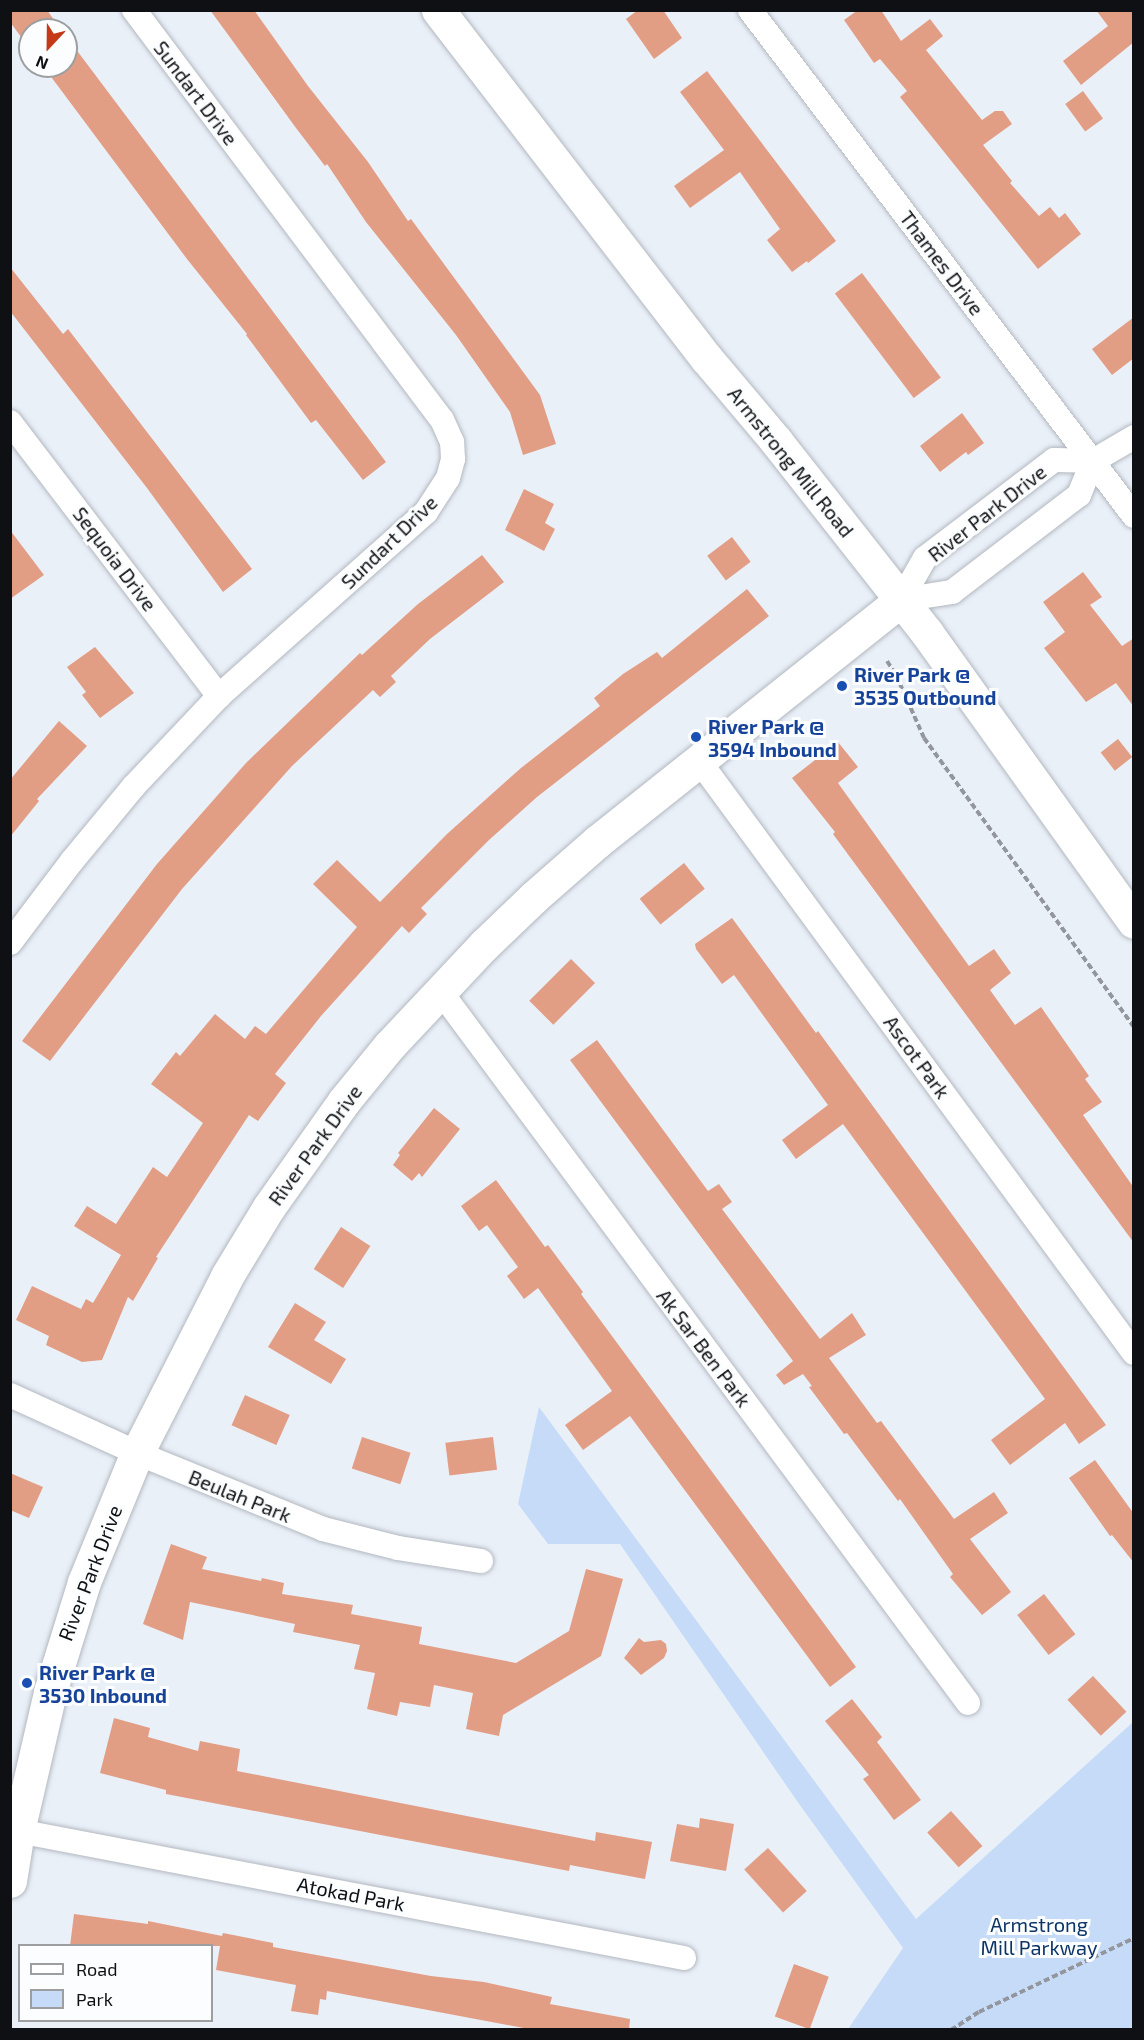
<!DOCTYPE html>
<html>
<head>
<meta charset="utf-8">
<style>
  body { margin:0 }
  #map { position:relative; width:1144px; height:2040px; overflow:hidden; background:#eaf0f8; font-family:"Exo 2",sans-serif }
  div>[style] { position:absolute }
  [style*='--x'] { left:calc(var(--x)*1px); top:calc(var(--y)*1px); width:calc(var(--w)*1px); rotate:calc(var(--a)*1deg) }
  .green>* { inset:0; background:#c5dbf8 }
  .building>* { inset:0; background:#e29d85; transform-origin:0 0 }
  .path>* { height:4px; margin-top:-2px; transform-origin:0; background:repeating-linear-gradient(90deg,#93979d 0 6px,transparent 0 9px) }
  .roads { filter:drop-shadow(0 0 2px #b3b8c0) drop-shadow(0 0 2px #b3b8c0) }
  .street>* { height:24px; margin:-12px; padding:0 12px; transform-origin:12px; border-radius:12px; background:#fff }
  .secondary>* { height:33px; margin:-16.5px; padding:0 16.5px; transform-origin:16.5px; border-radius:16.5px; background:#fff }
  .dots>* { width:16px; height:16px; translate:-50% -50%; box-sizing:border-box; border:3px solid #fbfdfe; border-radius:50% }
  span { translate:-50% -50%; white-space:nowrap; text-align:center; line-height:1.15; -webkit-text-stroke:6px #fbfdfe; paint-order:stroke }
  .street-label { font-size:20px; color:#0e1013 }
  .transit-label { font-size:20px; color:#164399; font-weight:700 }
  .left { translate:0 -50%; text-align:left }
  .park-label { font-size:20px; color:#0c3566 }
  .frame { position:absolute; inset:0; border:12px solid #0e1013; pointer-events:none }
  .legend { position:absolute; left:18px; top:1944px; width:195px; height:78px; box-sizing:border-box; background:#fbfdfe; border:2px solid #9c9ea0; margin:0; padding:8px 10px; list-style:none; font-size:18px; color:#0e1013 }
  .legend li { display:flex; align-items:center; gap:12px; height:30px }
  .legend b { width:30px; border:2px solid #9c9ea0 }
  .north { position:absolute; left:18px; top:18px; width:60px; height:60px; box-sizing:border-box; background:#fbfdfe; border:2px solid #9c9ea0; border-radius:50%; rotate:202deg; font-size:16px; font-weight:700; line-height:24px; text-align:center; color:#0e1013 }
  .north::after { content:''; display:block; margin:auto; width:21px; height:27px; background:#c43a18; clip-path:polygon(50% 0,100% 100%,50% 72%,0 100%) }
</style>
</head>
<body>
<div id="map">
  <div class="green">
    <i style="clip-path:polygon(539px 1407px,916px 1919px,1133px 1722px,1133px 2029px,848px 2029px,903px 1948px,797px 1801px,620px 1544px,548px 1544px,518px 1504px)"></i>
  </div>
  <div class="building">
    <i style="clip-path:polygon(10px 10px,47px 10px,61px 30px,30px 30px,30px 49px,10px 22px)"></i>
    <i style="clip-path:polygon(210px 10px,254px 10px,308px 86px,368px 162px,408px 221px,411px 219px,540px 395px,556px 444px,523px 455px,510px 412px,456px 335px,366px 222px,327px 164px,325px 166px,296px 128px)"></i>
    <i style="clip-path:polygon(638px 10px,663px 10px,682px 38px,654px 59px,626px 19px)"></i>
    <i style="clip-path:polygon(858px 10px,881px 10px,901px 41px,930px 19px,943px 36px,926px 50px,982px 120px,995px 111px,1003px 111px,1012px 124px,983px 145px,1012px 181px,1010px 183px,1039px 216px,1050px 207px,1059px 218px,1065px 213px,1081px 234px,1038px 269px,900px 97px,907px 91px,880px 59px,874px 63px,844px 20px)"></i>
    <i style="clip-path:polygon(1096px 10px,1134px 10px,1134px 42px,1081px 85px,1063px 61px,1108px 26px)"></i>
    <i style="clip-path:polygon(66px 36px,386px 462px,363px 480px,316px 420px,311px 423px,246px 335px,247px 334px,187px 259px,43px 66px,66px 66px)"></i>
    <i style="clip-path:polygon(707px 71px,836px 241px,808px 263px,807px 261px,792px 272px,767px 240px,780px 229px,740px 172px,690px 208px,674px 186px,724px 150px,680px 92px)"></i>
    <i style="left:1083px;top:91px;width:34px;height:22px;rotate:54deg"></i>
    <i style="clip-path:polygon(10px 267px,63px 334px,68px 329px,252px 569px,223px 592px,147px 488px,10px 311px)"></i>
    <i style="left:862px;top:273px;width:131px;height:34px;rotate:53deg"></i>
    <i style="clip-path:polygon(1134px 317px,1134px 358px,1112px 375px,1092px 349px)"></i>
    <i style="clip-path:polygon(962px 413px,984px 443px,968px 455px,966px 452px,940px 472px,920px 446px)"></i>
    <i style="clip-path:polygon(524px 489px,554px 504px,545px 523px,555px 529px,544px 551px,505px 530px)"></i>
    <i style="clip-path:polygon(10px 530px,44px 575px,10px 599px)"></i>
    <i style="left:732px;top:537px;width:31px;height:31px;rotate:53deg"></i>
    <i style="clip-path:polygon(482px 555px,504px 582px,430px 639px,391px 676px,396px 682px,380px 697px,373px 690px,292px 766px,182px 889px,50px 1061px,22px 1041px,157px 864px,246px 763px,360px 653px,362px 655px,418px 604px)"></i>
    <i style="clip-path:polygon(1083px 572px,1102px 597px,1090px 605px,1122px 646px,1134px 638px,1134px 707px,1116px 683px,1086px 702px,1044px 648px,1065px 632px,1043px 602px)"></i>
    <i style="clip-path:polygon(747px 589px,769px 616px,537px 797px,489px 840px,421px 908px,427px 914px,409px 933px,402px 926px,321px 1016px,275px 1074px,286px 1083px,258px 1121px,249px 1115px,156px 1257px,158px 1258px,133px 1301px,128px 1297px,102px 1360px,82px 1362px,46px 1345px,49px 1336px,16px 1320px,32px 1286px,81px 1309px,86px 1299px,93px 1303px,121px 1255px,74px 1226px,87px 1206px,116px 1224px,153px 1167px,167px 1177px,203px 1123px,151px 1084px,176px 1052px,180px 1056px,215px 1014px,245px 1039px,255px 1026px,266px 1034px,357px 927px,313px 884px,337px 860px,380px 902px,447px 834px,521px 768px,600px 706px,594px 698px,623px 674px,657px 652px,662px 658px)"></i>
    <i style="clip-path:polygon(95px 647px,134px 693px,100px 718px,82px 695px,86px 692px,67px 667px)"></i>
    <i style="clip-path:polygon(59px 721px,87px 746px,37px 799px,39px 801px,10px 837px,10px 780px)"></i>
    <i style="left:1118px;top:739px;width:23px;height:22px;rotate:52deg"></i>
    <i style="clip-path:polygon(838px 742px,858px 767px,838px 783px,969px 966px,994px 949px,1011px 973px,990px 990px,1015px 1025px,1041px 1007px,1089px 1076px,1085px 1079px,1102px 1102px,1083px 1115px,1134px 1188px,1134px 1243px,833px 834px,835px 832px,792px 778px)"></i>
    <i style="left:684px;top:863px;width:33px;height:57px;rotate:51deg"></i>
    <i style="clip-path:polygon(732px 918px,816px 1033px,818px 1031px,1106px 1425px,1079px 1444px,1065px 1423px,1010px 1465px,991px 1440px,1045px 1399px,843px 1124px,796px 1159px,782px 1140px,828px 1105px,734px 975px,722px 984px,696px 949px,695px 944px)"></i>
    <i style="left:571px;top:959px;width:34px;height:59px;rotate:45deg"></i>
    <i style="clip-path:polygon(597px 1040px,708px 1191px,719px 1184px,732px 1202px,722px 1209px,820px 1339px,852px 1313px,866px 1335px,829px 1358px,877px 1423px,881px 1421px,954px 1519px,994px 1492px,1008px 1513px,970px 1539px,1011px 1592px,982px 1615px,950px 1577px,953px 1574px,900px 1499px,898px 1501px,847px 1433px,844px 1434px,809px 1387px,812px 1386px,803px 1374px,784px 1385px,776px 1375px,793px 1361px,570px 1060px)"></i>
    <i style="clip-path:polygon(434px 1108px,460px 1129px,422px 1177px,419px 1173px,412px 1181px,393px 1165px,400px 1155px,398px 1153px)"></i>
    <i style="clip-path:polygon(496px 1180px,545px 1247px,548px 1245px,583px 1292px,581px 1294px,856px 1667px,830px 1687px,630px 1416px,583px 1450px,565px 1425px,612px 1391px,538px 1288px,524px 1299px,507px 1276px,518px 1267px,487px 1225px,479px 1231px,461px 1206px)"></i>
    <i style="left:341px;top:1227px;width:35px;height:50px;rotate:33deg"></i>
    <i style="clip-path:polygon(295px 1303px,326px 1322px,314px 1340px,346px 1359px,331px 1384px,268px 1347px)"></i>
    <i style="left:245px;top:1395px;width:49px;height:33px;rotate:24deg"></i>
    <i style="left:362px;top:1437px;width:51px;height:33px;rotate:18deg"></i>
    <i style="left:493px;top:1437px;width:33px;height:48px;rotate:83deg"></i>
    <i style="clip-path:polygon(1095px 1460px,1134px 1514px,1134px 1563px,1112px 1535px,1110px 1536px,1069px 1478px)"></i>
    <i style="clip-path:polygon(10px 1473px,43px 1487px,29px 1518px,10px 1510px)"></i>
    <i style="clip-path:polygon(171px 1544px,207px 1557px,202px 1569px,261px 1581px,262px 1578px,284px 1583px,282px 1594px,353px 1605px,351px 1614px,422px 1627px,419px 1644px,516px 1663px,569px 1631px,586px 1569px,623px 1579px,601px 1656px,503px 1715px,499px 1736px,466px 1729px,473px 1693px,434px 1685px,430px 1707px,400px 1702px,397px 1716px,367px 1709px,375px 1673px,354px 1669px,360px 1645px,293px 1632px,295px 1624px,190px 1602px,183px 1640px,143px 1624px)"></i>
    <i style="left:1044px;top:1594px;width:51px;height:34px;rotate:52deg"></i>
    <i style="clip-path:polygon(639px 1638px,644px 1642px,661px 1640px,666px 1644px,667px 1651px,664px 1658px,641px 1675px,624px 1658px)"></i>
    <i style="left:1093px;top:1676px;width:49px;height:35px;rotate:47deg"></i>
    <i style="clip-path:polygon(852px 1699px,882px 1737px,877px 1742px,921px 1800px,894px 1820px,863px 1779px,869px 1775px,825px 1721px)"></i>
    <i style="clip-path:polygon(114px 1718px,150px 1728px,148px 1737px,198px 1751px,200px 1741px,240px 1749px,237px 1771px,595px 1841px,596px 1832px,652px 1842px,645px 1879px,570px 1865px,569px 1871px,166px 1794px,166px 1790px,100px 1773px)"></i>
    <i style="left:951px;top:1811px;width:47px;height:32px;rotate:48deg"></i>
    <i style="clip-path:polygon(700px 1818px,734px 1824px,726px 1871px,670px 1861px,677px 1824px,699px 1828px)"></i>
    <i style="left:768px;top:1848px;width:58px;height:32px;rotate:48deg"></i>
    <i style="clip-path:polygon(74px 1914px,148px 1924px,148px 1921px,222px 1936px,223px 1933px,273px 1943px,273px 1947px,431px 1976px,484px 1982px,552px 1997px,550px 2004px,630px 2019px,629px 2030px,534px 2030px,327px 1991px,326px 2000px,320px 1999px,318px 2015px,291px 2011px,296px 1985px,216px 1970px,220px 1946px,70px 1946px)"></i>
    <i style="left:794px;top:1964px;width:37px;height:56px;rotate:20deg"></i>
  </div>
  <div class="path">
    <i style="--x:887;--y:661;--w:17;--a:57"></i>
    <i style="--x:896;--y:675;--w:69;--a:66"></i>
    <i style="--x:924;--y:738;--w:357;--a:54"></i>
    <i style="--x:951;--y:2030;--w:33;--a:-33"></i>
    <i style="--x:979;--y:2012;--w:172;--a:-25.5"></i>
  </div>
  <div class="roads">
    <div class="street">
      <i style="--x:750;--y:10;--w:635;--a:52.81"></i>
      <i style="--x:10;--y:422;--w:345;--a:52.7"></i>
      <i style="--x:901;--y:600;--w:48;--a:-60.3"></i>
      <i style="--x:925;--y:558;--w:162;--a:-37.2"></i>
      <i style="--x:1054;--y:460;--w:39;--a:1"></i>
      <i style="--x:1093;--y:461;--w:48;--a:-30.3"></i>
      <i style="--x:901;--y:600;--w:52;--a:-8.9"></i>
      <i style="--x:952;--y:592;--w:160;--a:-37.4"></i>
      <i style="--x:1079;--y:495;--w:37;--a:-68"></i>
      <i style="--x:700;--y:762;--w:733;--a:53.71"></i>
      <i style="--x:10;--y:943;--w:103;--a:-52.9"></i>
      <i style="--x:72;--y:861;--w:97;--a:-50.4"></i>
      <i style="--x:134;--y:786;--w:124;--a:-46.6"></i>
      <i style="--x:219;--y:696;--w:277;--a:-41.6"></i>
      <i style="--x:426;--y:512;--w:40;--a:-57.1"></i>
      <i style="--x:448;--y:478;--w:20;--a:-75"></i>
      <i style="--x:453;--y:459;--w:17;--a:-93"></i>
      <i style="--x:452;--y:442;--w:24;--a:-114"></i>
      <i style="--x:442;--y:420;--w:513;--a:-126.91"></i>
      <i style="--x:441;--y:992;--w:885;--a:53.45"></i>
      <i style="--x:10;--y:1395;--w:140;--a:24.5"></i>
      <i style="--x:137;--y:1453;--w:201;--a:22.2"></i>
      <i style="--x:323;--y:1529;--w:77;--a:14.2"></i>
      <i style="--x:398;--y:1548;--w:84;--a:8.9"></i>
      <i style="--x:18;--y:1831;--w:678;--a:10.8"></i>
    </div>
    <div class="secondary">
      <i style="--x:438;--y:10;--w:441;--a:52.4"></i>
      <i style="--x:707;--y:359;--w:107;--a:49.9"></i>
      <i style="--x:776;--y:441;--w:244;--a:51.8"></i>
      <i style="--x:927;--y:633;--w:355;--a:54.4"></i>
      <i style="--x:10;--y:1881;--w:51;--a:-80.9"></i>
      <i style="--x:18;--y:1831;--w:143;--a:-77"></i>
      <i style="--x:50;--y:1692;--w:115;--a:-72.8"></i>
      <i style="--x:84;--y:1582;--w:139;--a:-67.7"></i>
      <i style="--x:137;--y:1453;--w:199;--a:-63"></i>
      <i style="--x:227;--y:1276;--w:81;--a:-58.7"></i>
      <i style="--x:269;--y:1207;--w:130;--a:-54.7"></i>
      <i style="--x:344;--y:1101;--w:71;--a:-50.7"></i>
      <i style="--x:389;--y:1046;--w:139;--a:-46.8"></i>
      <i style="--x:484;--y:945;--w:69;--a:-43.8"></i>
      <i style="--x:534;--y:897;--w:85;--a:-41.2"></i>
      <i style="--x:598;--y:841;--w:387;--a:-38.5"></i>
    </div>
  </div>
  <div class="dots">
    <i style="left:842px;top:686px;background:#1a4fb4"></i>
    <i style="left:696px;top:737px;background:#1a4fb4"></i>
    <i style="left:27px;top:1683px;background:#1a4fb4"></i>
  </div>
  <div class="street-label">
    <span style="left:196px;top:93px;rotate:53deg">Sundart Drive</span>
    <span style="left:942px;top:263px;rotate:53deg">Thames Drive</span>
    <span style="left:791px;top:462px;rotate:51deg">Armstrong Mill Road</span>
    <span style="left:987px;top:513px;rotate:-38deg">River Park Drive</span>
    <span style="left:389px;top:542px;rotate:-44deg">Sundart Drive</span>
    <span style="left:115px;top:559px;rotate:53deg">Sequoia Drive</span>
    <span style="left:917px;top:1057px;rotate:54deg">Ascot Park</span>
    <span style="left:315px;top:1145px;rotate:-54deg">River Park Drive</span>
    <span style="left:704px;top:1348px;rotate:53deg">Ak Sar Ben Park</span>
    <span style="left:240px;top:1496px;rotate:22deg">Beulah Park</span>
    <span style="left:90px;top:1573px;rotate:-69deg">River Park Drive</span>
    <span style="left:351px;top:1894px;rotate:11deg">Atokad Park</span>
  </div>
  <div class="transit-label">
    <span class="left" style="left:854px;top:686px">River Park @<br>3535 Outbound</span>
    <span class="left" style="left:708px;top:738px">River Park @<br>3594 Inbound</span>
    <span class="left" style="left:39px;top:1684px">River Park @<br>3530 Inbound</span>
  </div>
  <div class="park-label">
    <span style="left:1039px;top:1936px">Armstrong<br>Mill Parkway</span>
  </div>
  <div class="frame"></div>
  <ul class="legend">
  <li><b style="height:8px;background:#fff"></b>Road</li>
  <li><b style="height:16px;background:#c5dbf8"></b>Park</li>
  </ul>
  <div class="north">N</div>
</div>
</body>
</html>
